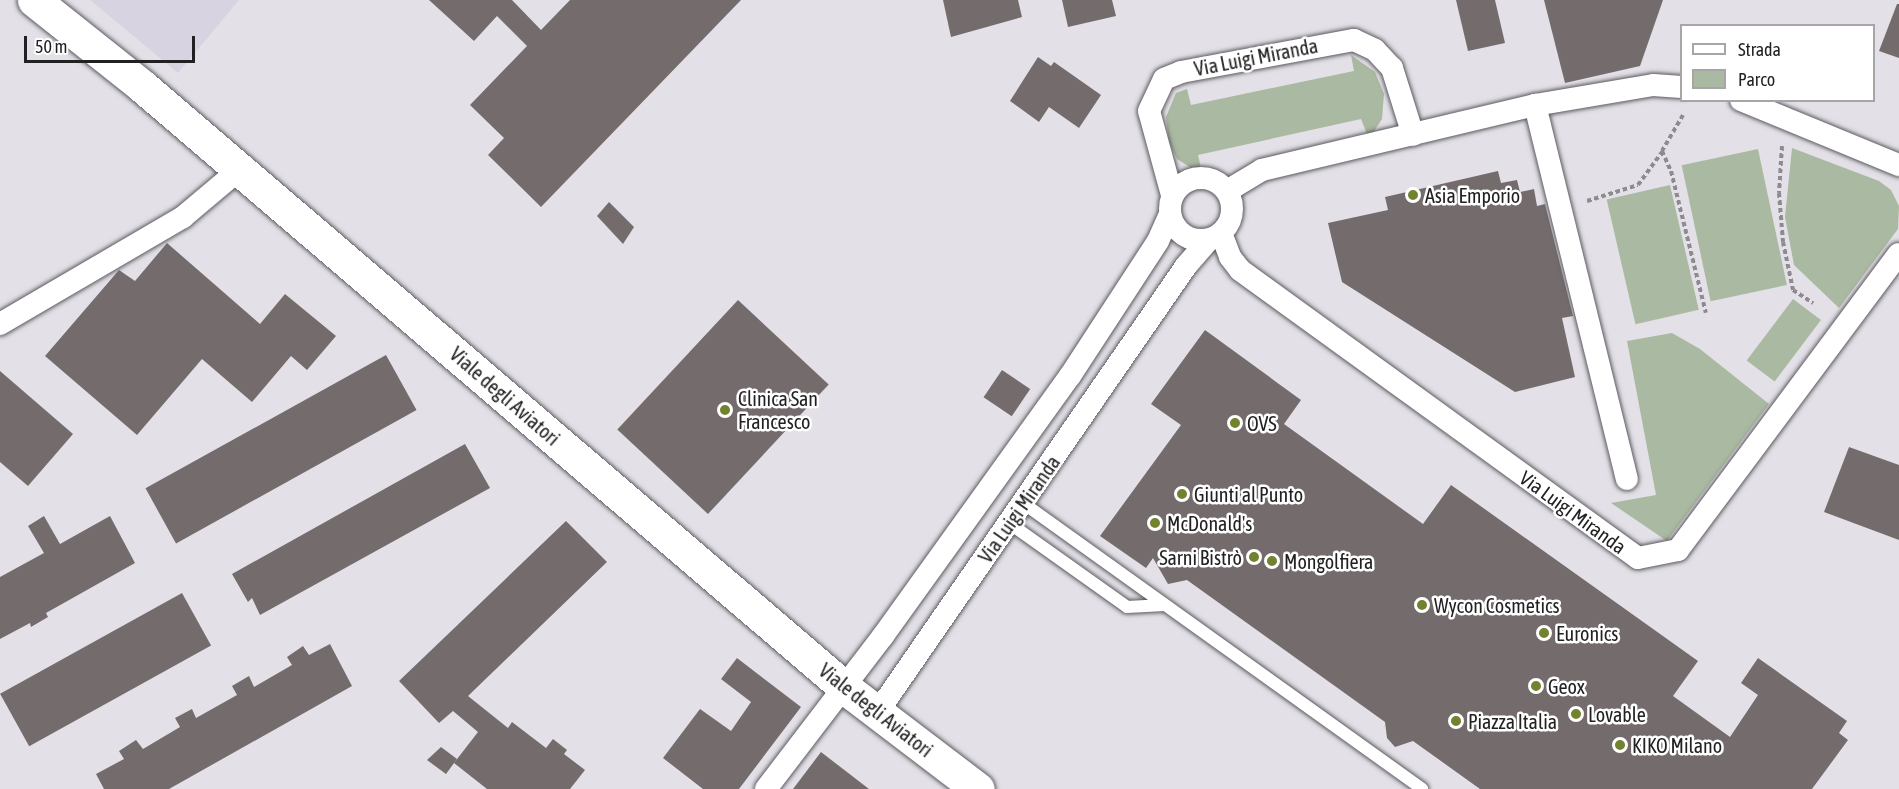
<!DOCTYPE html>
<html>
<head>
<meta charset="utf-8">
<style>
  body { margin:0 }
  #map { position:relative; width:1899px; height:789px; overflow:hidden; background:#e3e0e7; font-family:"Asap Condensed",sans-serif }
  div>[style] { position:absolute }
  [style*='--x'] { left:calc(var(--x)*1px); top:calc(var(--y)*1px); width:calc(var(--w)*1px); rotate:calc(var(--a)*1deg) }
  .built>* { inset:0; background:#d8d3e1 }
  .green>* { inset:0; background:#aab9a1; transform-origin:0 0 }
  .building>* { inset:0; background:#746c6c; transform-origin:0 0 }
  .path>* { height:4px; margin-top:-2px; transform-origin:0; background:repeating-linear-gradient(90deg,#8d8b90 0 4.5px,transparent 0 7.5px) }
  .roads { filter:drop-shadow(0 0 2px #5c5a60) drop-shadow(0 0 2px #5c5a60) }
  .service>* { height:12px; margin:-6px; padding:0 6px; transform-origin:6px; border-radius:6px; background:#fff }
  .minor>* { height:22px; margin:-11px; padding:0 11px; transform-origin:11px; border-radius:11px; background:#fff }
  .minor>.ring { margin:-11px; padding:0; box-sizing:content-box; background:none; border:22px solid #fff; border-radius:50% }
  .secondary>* { height:33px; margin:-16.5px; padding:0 16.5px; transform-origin:16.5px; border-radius:16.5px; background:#fff }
  .dots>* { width:16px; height:16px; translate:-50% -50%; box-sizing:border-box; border:3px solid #fff; border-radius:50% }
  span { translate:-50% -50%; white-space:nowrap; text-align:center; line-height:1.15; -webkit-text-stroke:5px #fff; paint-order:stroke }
  .street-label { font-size:20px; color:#212022 }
  .poi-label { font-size:20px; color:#212022 }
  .left { translate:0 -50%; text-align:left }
  .right { translate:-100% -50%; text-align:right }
  .legend { position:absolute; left:1680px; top:24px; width:195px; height:78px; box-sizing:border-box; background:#fff; border:2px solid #a6a6a7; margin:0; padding:8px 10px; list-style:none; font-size:18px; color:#212022 }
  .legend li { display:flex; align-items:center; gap:12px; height:30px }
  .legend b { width:30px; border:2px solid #a6a6a7 }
  .scale { position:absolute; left:24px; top:36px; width:171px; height:27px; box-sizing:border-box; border:3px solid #212022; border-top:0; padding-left:8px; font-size:18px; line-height:21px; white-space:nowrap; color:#212022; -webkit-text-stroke:4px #fff; paint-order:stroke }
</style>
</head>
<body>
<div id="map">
  <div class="built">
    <i style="clip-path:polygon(90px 0,239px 0,178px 73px)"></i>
  </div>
  <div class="green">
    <i style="clip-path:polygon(1351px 55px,1375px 72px,1384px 94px,1382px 119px,1373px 133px,1367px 134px,1361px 119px,1198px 155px,1201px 168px,1196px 171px,1177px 159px,1169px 142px,1166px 117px,1176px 93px,1187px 89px,1191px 105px,1354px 71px)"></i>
    <i style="clip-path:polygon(1792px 148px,1879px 181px,1891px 190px,1899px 206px,1898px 229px,1839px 308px,1794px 265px,1785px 217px)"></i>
    <i style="left:1758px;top:149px;width:139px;height:78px;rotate:78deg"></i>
    <i style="left:1670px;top:185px;width:128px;height:65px;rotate:77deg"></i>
    <i style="left:1793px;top:299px;width:35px;height:77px;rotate:37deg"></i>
    <i style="clip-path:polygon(1672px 333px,1700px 349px,1769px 404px,1667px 541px,1611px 503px,1656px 495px,1627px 341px)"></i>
  </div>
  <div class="building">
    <i style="clip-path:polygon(429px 0,512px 0,541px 30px,570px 0,741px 0,541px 207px,488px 155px,504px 138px,470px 105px,527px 46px,497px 16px,474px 41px)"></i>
    <i style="clip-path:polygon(943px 0,1018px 0,1022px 17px,951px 37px)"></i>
    <i style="clip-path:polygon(1062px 0,1112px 0,1116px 16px,1068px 27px)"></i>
    <i style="clip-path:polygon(1456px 0,1495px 0,1505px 43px,1468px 51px)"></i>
    <i style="clip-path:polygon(1544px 0,1663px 0,1640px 66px,1565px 83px)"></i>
    <i style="clip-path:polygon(1897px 4px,1899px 4px,1899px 58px,1879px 51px)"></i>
    <i style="clip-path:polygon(1038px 57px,1051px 66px,1054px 62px,1101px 95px,1079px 128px,1049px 107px,1039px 122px,1010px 101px)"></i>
    <i style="clip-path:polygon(1498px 171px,1501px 183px,1517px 180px,1520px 192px,1534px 189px,1537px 206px,1545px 204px,1573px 316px,1562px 318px,1575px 377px,1515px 392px,1342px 282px,1328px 223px,1388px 210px,1385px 197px)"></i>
    <i style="clip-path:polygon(609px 202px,634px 227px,623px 244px,597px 216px)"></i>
    <i style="clip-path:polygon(167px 243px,260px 324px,285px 294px,336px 336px,307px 370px,291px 356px,252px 402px,202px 359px,137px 435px,45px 356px,119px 270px,135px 281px)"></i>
    <i style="left:738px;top:300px;width:124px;height:177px;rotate:43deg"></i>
    <i style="clip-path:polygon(1205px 330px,1301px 400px,1284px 424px,1423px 524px,1451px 485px,1698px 661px,1673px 696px,1730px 737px,1758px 695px,1741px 683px,1758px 658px,1847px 721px,1839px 733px,1848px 740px,1812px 789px,1480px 789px,1413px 741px,1395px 747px,1387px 738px,1385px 722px,1187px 580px,1168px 584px,1153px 558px,1146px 568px,1100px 536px,1181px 425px,1151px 404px)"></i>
    <i style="left:386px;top:355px;width:63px;height:275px;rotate:61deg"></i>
    <i style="left:1002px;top:370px;width:34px;height:33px;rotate:34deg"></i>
    <i style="clip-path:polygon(0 371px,73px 434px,28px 486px,0 462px)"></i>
    <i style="clip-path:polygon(465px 444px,490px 488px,260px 615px,252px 598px,248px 602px,232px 574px)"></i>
    <i style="clip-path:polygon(1849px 447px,1899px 465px,1899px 540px,1824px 512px)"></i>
    <i style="clip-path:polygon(44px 516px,60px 544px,110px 516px,135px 563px,46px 613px,48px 617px,31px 627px,30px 623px,0 639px,0 577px,44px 553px,28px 526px)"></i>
    <i style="clip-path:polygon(566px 521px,607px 562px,468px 696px,508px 728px,512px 722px,546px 748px,553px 739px,567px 750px,564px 754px,585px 770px,570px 789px,487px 789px,454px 763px,478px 732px,453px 711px,439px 723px,399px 681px)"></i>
    <i style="left:182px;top:593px;width:60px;height:208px;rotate:61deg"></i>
    <i style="clip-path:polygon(330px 644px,352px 686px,169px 789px,104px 789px,96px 774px,124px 759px,119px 751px,136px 740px,143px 749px,180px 727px,175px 718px,192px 709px,196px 718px,237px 695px,232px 686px,249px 676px,254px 687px,292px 665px,287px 657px,303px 646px,309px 655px)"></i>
    <i style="clip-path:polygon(737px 658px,801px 707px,739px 789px,703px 789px,663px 758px,700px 709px,731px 731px,751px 702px,721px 679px)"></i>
    <i style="clip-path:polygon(441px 747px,457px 759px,446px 774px,427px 760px)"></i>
    <i style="clip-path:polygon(821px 752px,869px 789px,793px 789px)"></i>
  </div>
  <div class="path">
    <i style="--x:1683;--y:115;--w:42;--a:120.3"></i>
    <i style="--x:1662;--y:151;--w:22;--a:66"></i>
    <i style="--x:1671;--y:171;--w:146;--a:76.2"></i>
    <i style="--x:1782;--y:146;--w:47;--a:93.7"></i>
    <i style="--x:1779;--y:193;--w:49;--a:85.3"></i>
    <i style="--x:1783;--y:242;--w:49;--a:78.2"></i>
    <i style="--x:1793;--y:290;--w:24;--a:33"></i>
    <i style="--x:1587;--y:201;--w:53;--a:-17.4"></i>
    <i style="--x:1638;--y:185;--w:41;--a:-54"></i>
  </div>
  <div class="roads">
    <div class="service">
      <i style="--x:1023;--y:503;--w:491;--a:35.6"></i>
      <i style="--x:1009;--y:523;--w:145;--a:35.4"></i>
      <i style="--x:1127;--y:607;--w:38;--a:-3"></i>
    </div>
    <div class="minor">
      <i style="--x:1741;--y:100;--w:171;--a:22.4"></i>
      <i style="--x:1535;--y:105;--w:385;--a:76.2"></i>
      <i class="ring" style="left:1170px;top:178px;width:40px;height:40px"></i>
      <i style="--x:1227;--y:191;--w:41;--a:-31"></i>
      <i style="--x:1262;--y:170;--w:281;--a:-13.4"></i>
      <i style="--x:1535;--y:105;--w:120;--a:-9.6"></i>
      <i style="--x:1653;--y:85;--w:29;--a:4"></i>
      <i style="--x:1172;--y:195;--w:87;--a:-105.3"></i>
      <i style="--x:1149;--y:111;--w:35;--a:-65"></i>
      <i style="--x:1164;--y:79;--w:18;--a:-22"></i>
      <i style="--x:1181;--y:72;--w:176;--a:-10.5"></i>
      <i style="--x:1354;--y:40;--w:23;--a:25"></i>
      <i style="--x:1375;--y:50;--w:25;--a:47"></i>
      <i style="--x:1392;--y:68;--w:70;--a:72.6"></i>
      <i style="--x:1221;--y:233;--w:26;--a:69"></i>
      <i style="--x:1230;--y:257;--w:16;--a:52"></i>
      <i style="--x:1240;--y:270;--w:491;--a:35.9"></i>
      <i style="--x:1638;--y:558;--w:41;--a:-11.3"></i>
      <i style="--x:1678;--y:550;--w:369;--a:-53.3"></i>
      <i style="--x:0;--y:324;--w:212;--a:-30.3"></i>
      <i style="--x:183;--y:217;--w:75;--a:-40.1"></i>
      <i style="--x:877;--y:713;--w:543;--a:-55.34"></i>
      <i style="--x:1186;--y:266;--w:35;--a:-49"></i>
      <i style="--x:766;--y:789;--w:193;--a:-52.6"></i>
      <i style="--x:883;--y:636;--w:320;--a:-54.3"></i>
      <i style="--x:1070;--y:376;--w:161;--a:-56.9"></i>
      <i style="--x:1158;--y:241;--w:30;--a:-66"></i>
    </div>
    <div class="secondary">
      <i style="--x:34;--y:0;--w:138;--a:38.5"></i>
      <i style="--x:142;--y:86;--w:924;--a:40.57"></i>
      <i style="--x:844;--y:687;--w:168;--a:37.3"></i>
    </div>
  </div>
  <div class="dots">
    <i style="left:1413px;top:195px;background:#728231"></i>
    <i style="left:725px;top:410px;background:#728231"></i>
    <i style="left:1235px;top:423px;background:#728231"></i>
    <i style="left:1182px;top:494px;background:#728231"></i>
    <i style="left:1155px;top:523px;background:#728231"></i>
    <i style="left:1254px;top:557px;background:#728231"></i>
    <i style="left:1272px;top:561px;background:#728231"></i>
    <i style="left:1422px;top:605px;background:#728231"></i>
    <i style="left:1544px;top:633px;background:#728231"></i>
    <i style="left:1536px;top:686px;background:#728231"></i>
    <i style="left:1576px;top:714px;background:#728231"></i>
    <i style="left:1456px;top:721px;background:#728231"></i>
    <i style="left:1620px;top:745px;background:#728231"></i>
  </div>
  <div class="street-label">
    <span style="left:1256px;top:57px;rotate:-11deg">Via Luigi Miranda</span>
    <span style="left:505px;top:396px;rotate:41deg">Viale degli Aviatori</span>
    <span style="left:1019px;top:509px;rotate:-55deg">Via Luigi Miranda</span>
    <span style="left:1573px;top:512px;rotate:36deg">Via Luigi Miranda</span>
    <span style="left:876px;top:710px;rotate:38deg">Viale degli Aviatori</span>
  </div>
  <div class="poi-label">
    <span class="left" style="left:1425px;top:195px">Asia Emporio</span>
    <span class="left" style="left:738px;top:410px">Clinica San<br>Francesco</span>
    <span class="left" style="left:1247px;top:423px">OVS</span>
    <span class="left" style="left:1194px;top:494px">Giunti al Punto</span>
    <span class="left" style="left:1167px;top:523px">McDonald's</span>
    <span class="right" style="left:1242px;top:557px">Sarni Bistrò</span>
    <span class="left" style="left:1284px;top:561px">Mongolfiera</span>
    <span class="left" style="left:1434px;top:605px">Wycon Cosmetics</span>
    <span class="left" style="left:1556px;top:633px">Euronics</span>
    <span class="left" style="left:1548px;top:686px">Geox</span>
    <span class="left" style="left:1588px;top:714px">Lovable</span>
    <span class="left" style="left:1468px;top:721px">Piazza Italia</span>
    <span class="left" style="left:1632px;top:745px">KIKO Milano</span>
  </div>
  <ul class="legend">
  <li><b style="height:8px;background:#fff"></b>Strada</li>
  <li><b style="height:16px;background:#aab9a1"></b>Parco</li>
  </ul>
  <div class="scale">50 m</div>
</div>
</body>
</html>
